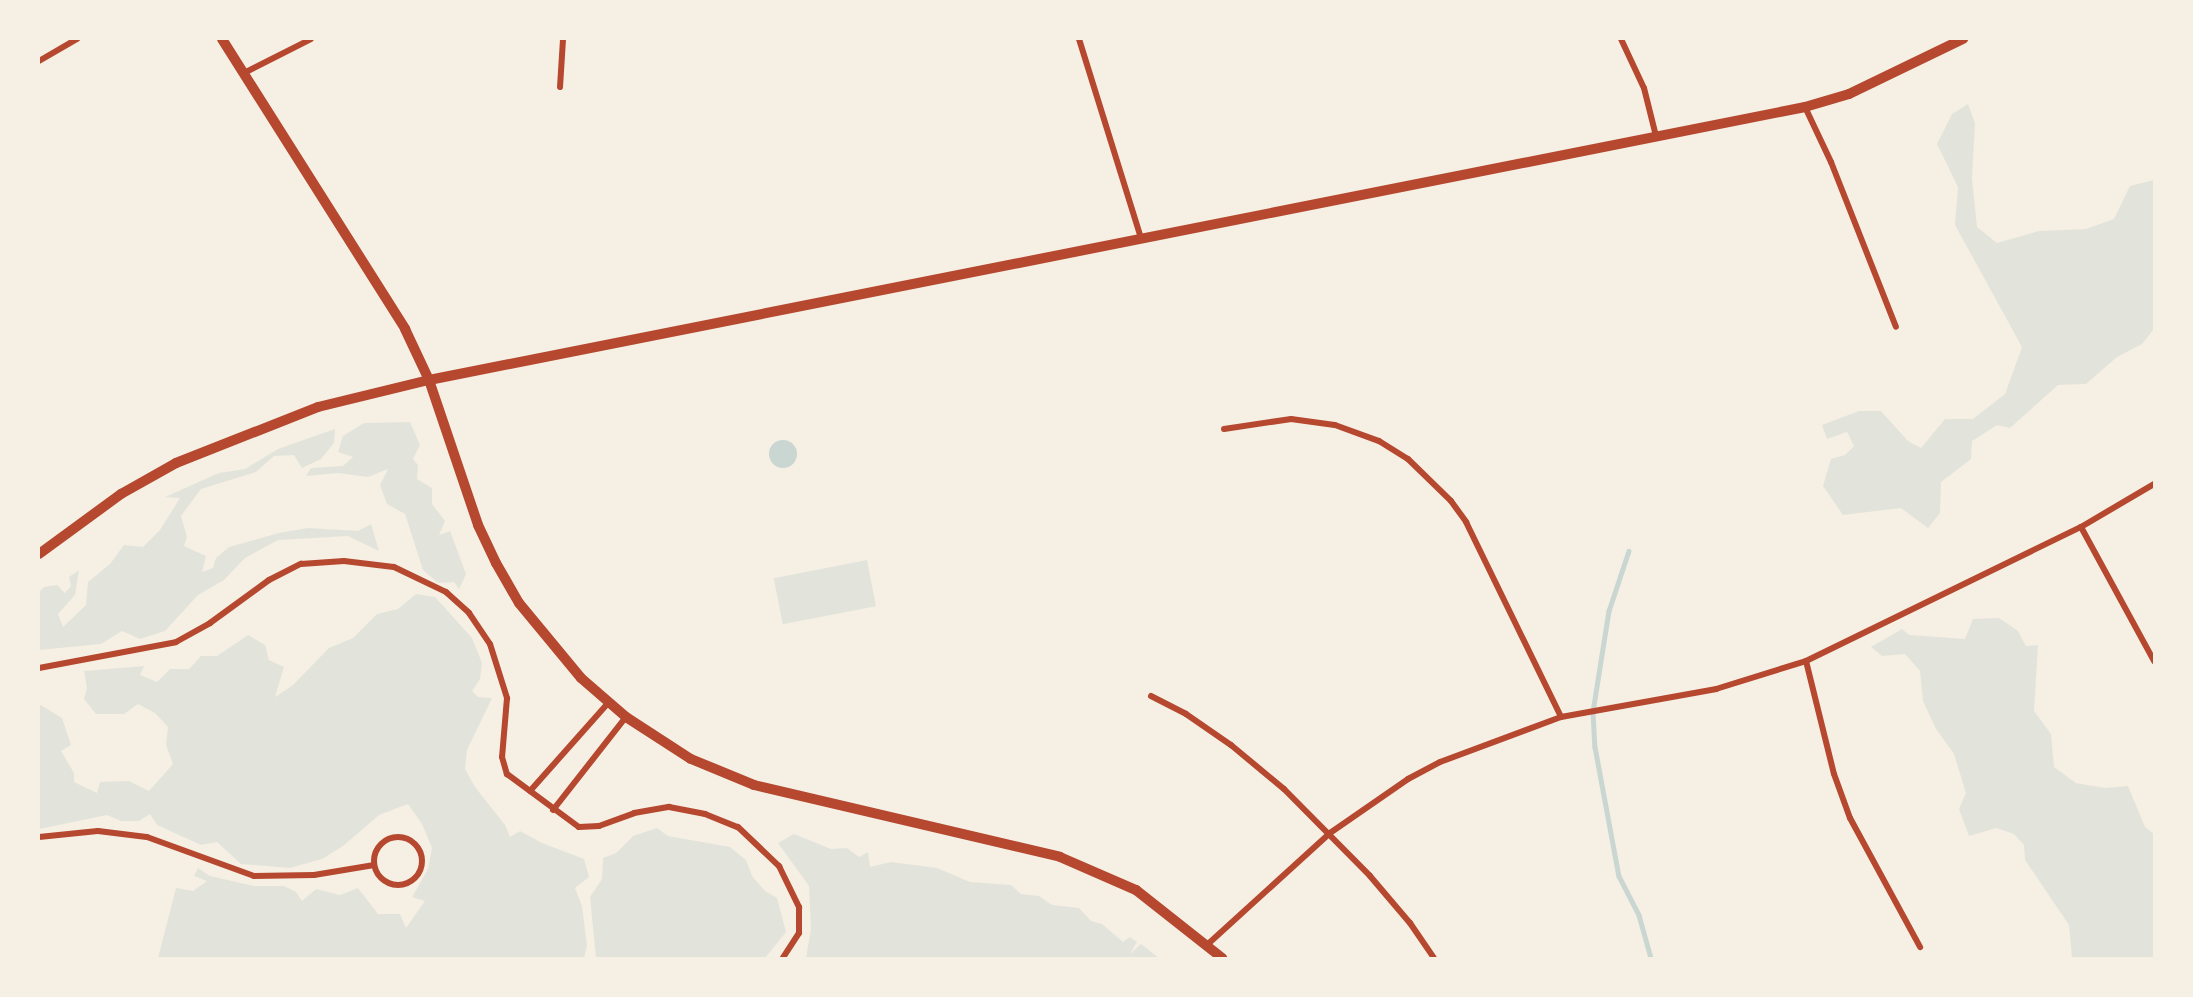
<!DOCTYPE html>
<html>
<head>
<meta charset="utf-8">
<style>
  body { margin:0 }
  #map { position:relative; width:2193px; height:997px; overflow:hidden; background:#f6efe4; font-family:Georgia,serif }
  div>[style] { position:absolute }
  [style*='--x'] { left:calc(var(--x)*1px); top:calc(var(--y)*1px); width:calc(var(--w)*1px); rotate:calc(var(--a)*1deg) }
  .green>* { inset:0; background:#e2e4dc; transform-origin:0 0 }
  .water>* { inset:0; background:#c9d6d2 }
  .round { border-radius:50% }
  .stream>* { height:4.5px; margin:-2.25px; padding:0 2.25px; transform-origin:2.25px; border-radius:2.25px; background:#c9d6d2 }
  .minor>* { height:6px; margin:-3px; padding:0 3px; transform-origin:3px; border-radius:3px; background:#b5482f }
  .minor>.ring { margin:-3px; padding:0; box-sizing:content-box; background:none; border:6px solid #b5482f; border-radius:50% }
  .tertiary>* { height:10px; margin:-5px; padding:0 5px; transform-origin:5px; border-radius:5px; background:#b5482f }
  span { translate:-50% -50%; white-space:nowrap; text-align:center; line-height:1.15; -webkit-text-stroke:4.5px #f6efe4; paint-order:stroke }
  .frame { position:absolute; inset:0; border:40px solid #f6efe4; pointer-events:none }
</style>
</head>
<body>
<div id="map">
  <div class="green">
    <i style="clip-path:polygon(1968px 104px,1975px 123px,1972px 179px,1977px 227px,1997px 243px,2039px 231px,2086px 229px,2114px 219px,2130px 186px,2154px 180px,2154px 329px,2142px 344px,2117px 357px,2086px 384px,2058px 385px,2010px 428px,1997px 425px,1972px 441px,1971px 459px,1941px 482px,1940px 513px,1928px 528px,1901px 508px,1843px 515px,1823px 486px,1831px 459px,1845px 455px,1854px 446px,1847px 432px,1827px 439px,1822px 425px,1859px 411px,1881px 411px,1908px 441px,1921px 448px,1945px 419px,1973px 419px,2005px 394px,2022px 347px,1955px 225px,1958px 187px,1937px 144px,1952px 114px)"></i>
    <i style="clip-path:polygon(410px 422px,420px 445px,413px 459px,418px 465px,417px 479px,432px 488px,432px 504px,445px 521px,439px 535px,450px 531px,466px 574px,459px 589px,454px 582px,438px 583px,423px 570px,405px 514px,387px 504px,380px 485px,388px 469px,368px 477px,338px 473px,306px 476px,311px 468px,343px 466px,353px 457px,338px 452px,343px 436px,364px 423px)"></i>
    <i style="clip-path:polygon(335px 429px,334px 443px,321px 459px,302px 468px,294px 455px,274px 456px,256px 472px,201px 489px,181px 516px,187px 537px,184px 546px,206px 556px,202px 572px,213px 568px,216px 558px,229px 547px,279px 533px,308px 528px,358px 531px,371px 524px,379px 551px,348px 536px,278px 540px,245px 558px,224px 580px,198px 595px,165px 631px,140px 639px,122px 631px,101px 644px,39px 650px,39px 592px,44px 587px,57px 585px,65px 593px,71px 586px,69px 577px,79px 570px,75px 595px,58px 614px,63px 627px,86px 605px,88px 582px,110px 564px,124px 545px,143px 547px,160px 530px,180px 498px,165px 497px,219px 473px,245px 469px,278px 449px)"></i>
    <i style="left:867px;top:560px;width:47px;height:95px;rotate:79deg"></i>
    <i style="clip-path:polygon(416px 594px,435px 597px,472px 638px,482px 663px,480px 679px,472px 691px,478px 697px,492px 698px,467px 750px,465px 769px,475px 787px,505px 825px,510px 837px,520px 831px,542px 843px,584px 859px,589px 877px,575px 888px,582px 906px,587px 946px,584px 958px,158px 958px,176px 888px,193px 891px,207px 881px,194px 876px,198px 868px,210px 876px,254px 886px,284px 886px,296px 892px,302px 901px,316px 889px,340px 895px,358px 888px,378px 914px,400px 914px,406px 928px,425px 901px,412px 897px,428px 869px,432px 848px,422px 824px,408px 804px,379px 815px,343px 846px,322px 859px,290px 868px,241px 864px,217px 842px,201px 845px,157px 825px,150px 814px,139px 821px,121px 821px,107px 815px,39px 829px,39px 704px,62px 718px,71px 745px,61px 751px,74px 773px,74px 782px,97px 793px,100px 782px,129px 781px,149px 791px,173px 764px,166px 745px,168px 727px,155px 713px,138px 704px,124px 714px,96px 714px,84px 699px,87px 688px,84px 671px,144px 666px,140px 675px,157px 682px,170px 669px,189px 669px,201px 656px,217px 656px,248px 635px,265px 645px,269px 660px,284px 667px,275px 697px,293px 685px,329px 648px,353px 638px,377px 614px,398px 609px)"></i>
    <i style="clip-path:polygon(1999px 618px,2018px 631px,2026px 646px,2038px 645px,2034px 711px,2051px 734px,2054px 767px,2076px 783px,2105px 788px,2128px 786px,2145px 827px,2154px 834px,2154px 958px,2072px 958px,2069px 925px,2025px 860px,2024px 845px,2014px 834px,1996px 828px,1969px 836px,1959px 809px,1966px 793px,1954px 754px,1936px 729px,1923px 701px,1920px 671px,1905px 654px,1882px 656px,1871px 647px,1902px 629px,1909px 635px,1965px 639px,1973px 619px)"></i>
    <i style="clip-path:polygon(657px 828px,668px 836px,730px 847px,746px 860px,752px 876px,765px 891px,777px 898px,786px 932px,765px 958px,596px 958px,590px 897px,602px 879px,603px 858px,616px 853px,633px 836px)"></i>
    <i style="clip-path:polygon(794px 834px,831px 849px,847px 848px,859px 857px,868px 852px,870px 867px,891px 862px,937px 868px,970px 882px,1011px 885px,1021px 894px,1039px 896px,1052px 905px,1079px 908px,1091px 921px,1102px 924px,1123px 942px,1130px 937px,1137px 942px,1130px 954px,1141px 944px,1159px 958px,806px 958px,811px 929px,809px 886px,778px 843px)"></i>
  </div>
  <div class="water">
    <i class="round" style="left:769px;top:440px;width:28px;height:28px"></i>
  </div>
  <div class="stream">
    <i style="--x:1629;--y:551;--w:63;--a:108.4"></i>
    <i style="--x:1609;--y:611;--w:102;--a:99"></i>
    <i style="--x:1593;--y:712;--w:35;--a:87"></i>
    <i style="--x:1595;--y:747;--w:131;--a:79.5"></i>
    <i style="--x:1619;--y:876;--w:44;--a:62.9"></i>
    <i style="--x:1639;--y:915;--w:45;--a:74.4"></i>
  </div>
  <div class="minor">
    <i style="--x:1079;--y:39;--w:208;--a:72.7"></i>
    <i style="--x:1621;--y:39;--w:54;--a:64.9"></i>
    <i style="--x:1644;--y:88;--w:49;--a:76"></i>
    <i style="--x:39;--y:61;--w:44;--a:-30.1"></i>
    <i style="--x:244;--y:73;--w:75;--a:-26.9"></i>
    <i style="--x:560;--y:87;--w:48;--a:-86.4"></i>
    <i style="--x:1805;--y:107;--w:61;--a:64.7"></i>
    <i style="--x:1831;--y:162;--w:177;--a:68.5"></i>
    <i style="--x:1224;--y:429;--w:68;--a:-8.5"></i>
    <i style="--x:1291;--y:419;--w:44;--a:7.8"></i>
    <i style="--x:1335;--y:425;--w:47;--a:20"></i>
    <i style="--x:1379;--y:441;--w:34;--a:32"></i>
    <i style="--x:1408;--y:459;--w:60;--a:44.3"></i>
    <i style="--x:1451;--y:501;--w:26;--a:54"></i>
    <i style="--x:1466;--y:522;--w:217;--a:64"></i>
    <i style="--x:2081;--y:527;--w:153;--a:61.4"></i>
    <i style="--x:1806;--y:661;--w:116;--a:76.1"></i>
    <i style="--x:1834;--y:774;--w:47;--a:70"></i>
    <i style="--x:1850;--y:818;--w:147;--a:61.5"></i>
    <i style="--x:39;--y:668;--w:139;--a:-10.7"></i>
    <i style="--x:176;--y:642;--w:39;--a:-29"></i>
    <i style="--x:210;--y:623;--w:73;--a:-36.1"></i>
    <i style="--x:269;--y:580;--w:36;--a:-27"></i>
    <i style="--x:301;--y:564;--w:43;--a:-4"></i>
    <i style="--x:344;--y:561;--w:50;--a:6.8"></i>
    <i style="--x:394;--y:567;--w:58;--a:25.7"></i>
    <i style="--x:446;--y:592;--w:31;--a:42"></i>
    <i style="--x:469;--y:613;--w:37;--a:56"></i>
    <i style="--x:490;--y:644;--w:57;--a:72.5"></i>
    <i style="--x:507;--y:698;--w:59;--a:94.8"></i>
    <i style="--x:502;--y:757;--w:18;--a:74"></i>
    <i style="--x:507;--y:774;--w:89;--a:36.4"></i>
    <i style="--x:579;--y:827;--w:20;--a:-3"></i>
    <i style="--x:599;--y:826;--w:37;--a:-20"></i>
    <i style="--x:634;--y:813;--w:36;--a:-10"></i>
    <i style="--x:669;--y:807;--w:37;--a:11"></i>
    <i style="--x:705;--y:814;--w:35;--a:22"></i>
    <i style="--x:738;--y:827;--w:57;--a:43.6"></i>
    <i style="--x:779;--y:866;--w:46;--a:64"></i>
    <i style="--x:799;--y:907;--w:26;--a:90"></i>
    <i style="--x:799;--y:933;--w:30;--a:123"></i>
    <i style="--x:1151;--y:696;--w:39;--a:27"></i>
    <i style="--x:1186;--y:714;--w:55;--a:34.6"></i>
    <i style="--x:1231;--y:745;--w:69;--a:39.7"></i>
    <i style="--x:1284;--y:789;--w:122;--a:45.3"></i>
    <i style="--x:1370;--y:876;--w:62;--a:49.6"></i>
    <i style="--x:1410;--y:923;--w:42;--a:55.6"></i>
    <i style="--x:530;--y:791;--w:119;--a:-48.4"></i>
    <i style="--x:553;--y:810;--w:118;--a:-51.9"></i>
    <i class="ring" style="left:374px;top:837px;width:42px;height:42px"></i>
    <i style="--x:39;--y:837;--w:59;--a:-5.8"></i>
    <i style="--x:98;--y:831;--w:49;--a:7"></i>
    <i style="--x:147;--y:837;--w:114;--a:20"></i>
    <i style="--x:254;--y:876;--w:60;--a:-1"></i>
    <i style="--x:314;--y:875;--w:61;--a:-9.5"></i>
    <i style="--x:1208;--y:944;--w:165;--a:-42.3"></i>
    <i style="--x:1330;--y:833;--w:95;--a:-34.7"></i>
    <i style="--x:1408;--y:779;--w:36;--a:-28"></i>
    <i style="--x:1440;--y:762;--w:129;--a:-20.4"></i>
    <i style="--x:1561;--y:717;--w:158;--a:-10.2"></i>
    <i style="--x:1716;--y:689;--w:94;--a:-17.3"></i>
    <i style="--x:1806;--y:661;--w:306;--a:-26"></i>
    <i style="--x:2081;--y:527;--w:85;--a:-30.5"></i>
  </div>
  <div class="tertiary">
    <i style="--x:222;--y:39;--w:343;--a:57.7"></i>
    <i style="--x:405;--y:329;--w:56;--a:64.8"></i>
    <i style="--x:429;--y:380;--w:153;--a:71.3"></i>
    <i style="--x:478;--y:525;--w:42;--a:64.7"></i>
    <i style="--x:496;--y:563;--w:46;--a:60.1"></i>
    <i style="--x:519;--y:603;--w:97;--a:50.4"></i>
    <i style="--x:581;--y:678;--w:60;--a:40.9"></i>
    <i style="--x:626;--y:717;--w:77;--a:32.9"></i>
    <i style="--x:691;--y:759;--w:68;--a:22.4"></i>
    <i style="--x:754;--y:785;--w:314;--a:13.2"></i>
    <i style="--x:1060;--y:857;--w:83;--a:23.5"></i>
    <i style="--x:1136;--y:890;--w:110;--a:38.3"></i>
    <i style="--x:39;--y:554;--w:102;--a:-36.2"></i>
    <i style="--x:121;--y:494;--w:63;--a:-29.4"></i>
    <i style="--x:176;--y:463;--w:153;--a:-21.5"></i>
    <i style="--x:318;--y:407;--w:114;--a:-13.7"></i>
    <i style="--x:429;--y:380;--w:1403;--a:-11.22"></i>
    <i style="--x:1805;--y:107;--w:46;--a:-16.5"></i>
    <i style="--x:1849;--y:94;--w:127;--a:-25.8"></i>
  </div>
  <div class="frame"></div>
</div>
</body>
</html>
